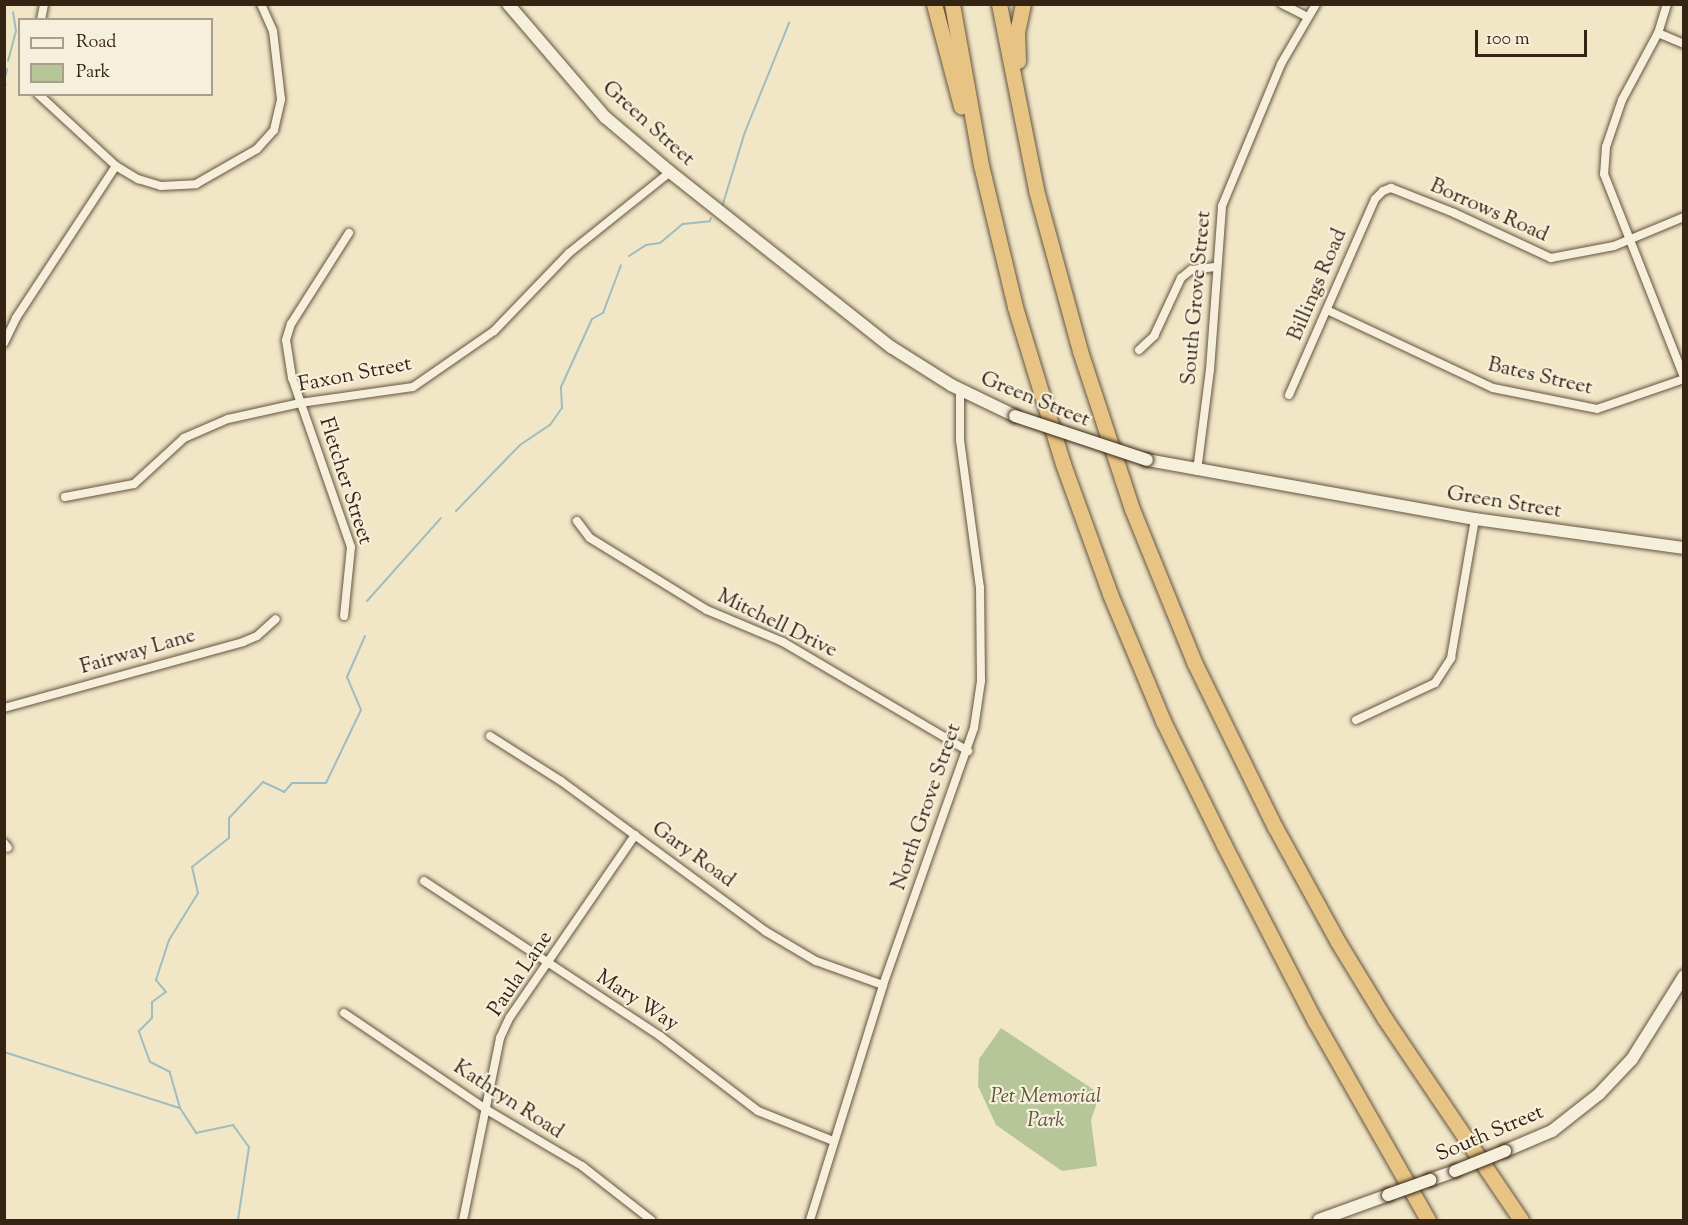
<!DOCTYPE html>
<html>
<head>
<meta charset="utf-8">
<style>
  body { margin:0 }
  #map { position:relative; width:1688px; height:1225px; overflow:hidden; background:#f1e7c7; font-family:"Sorts Mill Goudy",serif }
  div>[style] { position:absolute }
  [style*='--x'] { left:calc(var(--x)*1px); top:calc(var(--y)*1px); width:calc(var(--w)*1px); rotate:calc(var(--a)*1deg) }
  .green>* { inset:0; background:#b6c698 }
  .stream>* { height:2px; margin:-1px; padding:0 1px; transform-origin:1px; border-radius:1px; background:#9fbdbf }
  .roads { filter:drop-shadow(0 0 2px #645440) drop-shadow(0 0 2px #645440) }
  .street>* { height:8px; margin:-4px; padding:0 4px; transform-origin:4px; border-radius:4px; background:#f6efdb }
  .secondary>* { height:12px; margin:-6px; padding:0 6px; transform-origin:6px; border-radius:6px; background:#f6efdb }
  .highway>* { height:15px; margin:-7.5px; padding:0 7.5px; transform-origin:7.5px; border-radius:7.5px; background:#e8c484 }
  .bridges { filter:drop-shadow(0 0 2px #352313) drop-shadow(0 0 2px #352313) }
  .secondary-bridge>* { height:12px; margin:-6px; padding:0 6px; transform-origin:6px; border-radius:6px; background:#f6efdb }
  span { translate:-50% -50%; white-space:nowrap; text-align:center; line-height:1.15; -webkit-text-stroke:4.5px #f6efdb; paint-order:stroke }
  .street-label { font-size:21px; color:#352313 }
  .park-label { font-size:21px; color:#5c543b; font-style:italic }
  .frame { position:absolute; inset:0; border:6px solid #352313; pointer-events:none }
  .legend { position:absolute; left:18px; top:18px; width:195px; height:78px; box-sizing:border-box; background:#f6efdb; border:2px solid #a99d8b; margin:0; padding:8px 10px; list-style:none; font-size:18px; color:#352313 }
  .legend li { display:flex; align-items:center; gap:12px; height:30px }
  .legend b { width:30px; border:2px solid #a99d8b }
  .scale { position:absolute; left:1475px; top:30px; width:112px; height:27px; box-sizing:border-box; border:3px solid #352313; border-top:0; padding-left:8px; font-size:18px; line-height:21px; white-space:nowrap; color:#352313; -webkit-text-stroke:4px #f6efdb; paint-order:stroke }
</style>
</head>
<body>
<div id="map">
  <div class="green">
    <i style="clip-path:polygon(1001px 1028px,1100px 1094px,1091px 1120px,1097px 1166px,1062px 1171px,996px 1125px,978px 1086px,979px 1059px)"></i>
  </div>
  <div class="stream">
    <i style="--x:8;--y:61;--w:31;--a:-75"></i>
    <i style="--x:16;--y:31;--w:19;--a:-99"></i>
    <i style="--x:6;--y:75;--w:6;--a:-81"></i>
    <i style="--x:4;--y:88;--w:4;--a:-63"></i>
    <i style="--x:722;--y:207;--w:78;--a:-73"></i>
    <i style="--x:745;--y:132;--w:118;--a:-68"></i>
    <i style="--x:629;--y:256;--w:20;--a:-33"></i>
    <i style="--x:646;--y:245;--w:14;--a:-8"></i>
    <i style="--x:660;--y:243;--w:30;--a:-40"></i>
    <i style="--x:683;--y:224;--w:27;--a:-6"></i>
    <i style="--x:710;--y:221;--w:3;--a:-72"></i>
    <i style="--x:456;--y:511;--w:92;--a:-45.9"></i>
    <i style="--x:520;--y:445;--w:36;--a:-34"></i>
    <i style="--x:550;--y:425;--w:21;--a:-55"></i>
    <i style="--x:562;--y:408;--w:21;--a:-93"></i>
    <i style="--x:561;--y:387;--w:75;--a:-65.5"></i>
    <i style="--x:592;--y:319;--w:13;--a:-29"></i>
    <i style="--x:603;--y:313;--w:51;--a:-69.4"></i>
    <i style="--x:367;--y:601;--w:111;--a:-48.3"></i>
    <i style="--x:4;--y:1052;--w:185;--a:17.7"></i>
    <i style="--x:180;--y:1108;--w:30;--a:57"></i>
    <i style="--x:196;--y:1133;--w:38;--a:-12"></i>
    <i style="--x:233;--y:1125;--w:27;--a:54"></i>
    <i style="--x:249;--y:1147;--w:74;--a:98.6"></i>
    <i style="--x:180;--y:1108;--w:37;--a:-106"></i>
    <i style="--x:170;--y:1072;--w:22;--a:-153"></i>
    <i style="--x:150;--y:1062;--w:33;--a:-110"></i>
    <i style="--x:139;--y:1031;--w:18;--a:-45"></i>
    <i style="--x:152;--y:1018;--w:16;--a:-90"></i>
    <i style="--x:152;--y:1002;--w:17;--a:-36"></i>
    <i style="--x:166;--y:992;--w:16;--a:-130"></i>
    <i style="--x:156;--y:980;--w:42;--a:-72"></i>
    <i style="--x:169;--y:940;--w:55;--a:-58.3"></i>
    <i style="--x:198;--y:893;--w:27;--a:-103"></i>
    <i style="--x:192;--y:867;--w:47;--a:-38.1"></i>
    <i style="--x:229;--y:838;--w:20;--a:-90"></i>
    <i style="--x:229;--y:818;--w:50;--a:-46.6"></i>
    <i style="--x:263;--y:782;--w:23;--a:25"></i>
    <i style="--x:284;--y:792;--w:12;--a:-48"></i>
    <i style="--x:292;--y:783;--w:34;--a:0"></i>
    <i style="--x:326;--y:783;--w:81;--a:-64.4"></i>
    <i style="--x:361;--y:710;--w:36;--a:-113"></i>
    <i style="--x:347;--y:677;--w:45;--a:-66.3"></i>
  </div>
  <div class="roads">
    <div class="street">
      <i style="--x:1282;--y:4;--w:28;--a:27"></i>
      <i style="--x:1667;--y:4;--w:30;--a:107"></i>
      <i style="--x:1658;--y:33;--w:76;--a:118.2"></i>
      <i style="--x:1622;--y:100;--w:50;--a:108.8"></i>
      <i style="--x:1606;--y:147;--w:27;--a:94"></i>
      <i style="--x:1604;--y:174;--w:218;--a:68.5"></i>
      <i style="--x:41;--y:20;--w:16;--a:-79"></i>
      <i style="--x:1658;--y:33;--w:28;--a:23"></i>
      <i style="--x:38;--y:94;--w:106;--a:42.7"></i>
      <i style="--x:116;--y:166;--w:26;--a:31"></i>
      <i style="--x:138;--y:179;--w:24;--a:17"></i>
      <i style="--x:161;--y:186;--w:35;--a:-3"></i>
      <i style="--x:196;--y:184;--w:70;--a:-29.8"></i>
      <i style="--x:257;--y:149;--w:25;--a:-48"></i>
      <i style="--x:274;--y:130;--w:32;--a:-77"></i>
      <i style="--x:281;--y:99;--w:68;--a:-96.7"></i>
      <i style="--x:273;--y:31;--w:30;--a:-114"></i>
      <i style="--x:1327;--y:310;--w:183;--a:25.2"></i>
      <i style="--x:1493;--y:388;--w:91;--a:11.4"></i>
      <i style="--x:1582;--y:406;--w:15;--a:11"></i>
      <i style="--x:1597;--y:409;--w:92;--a:-19"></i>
      <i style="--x:4;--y:343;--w:28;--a:-64"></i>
      <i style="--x:16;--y:318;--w:182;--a:-56.7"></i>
      <i style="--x:1139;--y:350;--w:21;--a:-43"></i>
      <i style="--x:1154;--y:336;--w:64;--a:-65"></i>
      <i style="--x:1181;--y:278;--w:13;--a:-39"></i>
      <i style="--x:1191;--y:270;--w:24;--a:-7"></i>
      <i style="--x:1289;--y:395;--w:214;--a:-66.3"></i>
      <i style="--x:1375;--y:199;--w:11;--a:-45"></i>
      <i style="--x:1383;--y:191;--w:9;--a:-21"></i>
      <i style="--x:1391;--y:188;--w:68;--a:21.6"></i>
      <i style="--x:1454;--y:213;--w:107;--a:24.9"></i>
      <i style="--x:1551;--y:258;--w:64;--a:-10.8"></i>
      <i style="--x:1614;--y:246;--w:76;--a:-22.5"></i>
      <i style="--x:1197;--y:471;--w:102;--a:-82.7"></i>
      <i style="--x:1210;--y:370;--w:164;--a:-85.8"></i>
      <i style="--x:1222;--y:206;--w:154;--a:-67.4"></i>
      <i style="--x:1281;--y:64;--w:69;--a:-59.7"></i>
      <i style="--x:65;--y:497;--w:70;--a:-10.7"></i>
      <i style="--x:134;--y:484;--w:68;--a:-42.6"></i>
      <i style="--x:184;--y:438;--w:48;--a:-23.4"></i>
      <i style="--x:228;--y:419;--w:74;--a:-12.5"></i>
      <i style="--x:300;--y:403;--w:114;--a:-8.1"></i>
      <i style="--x:413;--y:387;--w:98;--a:-34.7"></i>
      <i style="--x:494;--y:331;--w:108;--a:-46.1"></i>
      <i style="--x:569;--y:253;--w:129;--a:-38.7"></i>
      <i style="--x:577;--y:521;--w:21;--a:53"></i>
      <i style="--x:590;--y:538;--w:137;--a:31.6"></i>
      <i style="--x:707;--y:610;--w:82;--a:22.8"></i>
      <i style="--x:783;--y:642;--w:215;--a:30.5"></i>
      <i style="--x:344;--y:616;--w:69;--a:-84.2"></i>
      <i style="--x:351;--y:547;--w:179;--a:-109.2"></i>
      <i style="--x:292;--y:378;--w:38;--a:-99"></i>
      <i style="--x:286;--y:340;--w:17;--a:-73"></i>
      <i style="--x:291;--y:324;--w:108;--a:-57.5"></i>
      <i style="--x:4;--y:708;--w:248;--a:-15.4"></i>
      <i style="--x:243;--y:642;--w:15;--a:-23"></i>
      <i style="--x:257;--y:636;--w:25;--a:-42"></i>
      <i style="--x:1356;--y:720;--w:87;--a:-25.1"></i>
      <i style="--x:1435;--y:683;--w:30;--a:-57"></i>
      <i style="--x:1451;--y:658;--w:141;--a:-80.2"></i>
      <i style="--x:490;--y:736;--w:84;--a:32.4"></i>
      <i style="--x:561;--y:781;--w:253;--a:36.3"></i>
      <i style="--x:765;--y:931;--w:59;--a:30.5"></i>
      <i style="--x:816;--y:961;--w:71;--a:19.7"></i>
      <i style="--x:4;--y:843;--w:6;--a:51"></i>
      <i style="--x:424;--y:881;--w:282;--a:33.3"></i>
      <i style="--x:660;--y:1036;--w:123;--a:37.4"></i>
      <i style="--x:758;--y:1111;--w:81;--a:21.8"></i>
      <i style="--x:344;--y:1013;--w:173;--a:34.1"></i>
      <i style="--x:487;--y:1110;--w:110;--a:30.5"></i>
      <i style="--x:582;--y:1166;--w:88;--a:38"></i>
      <i style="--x:463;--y:1220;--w:186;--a:-78.5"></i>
      <i style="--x:500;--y:1038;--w:23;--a:-65"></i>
      <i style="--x:510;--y:1017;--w:221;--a:-55.5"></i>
      <i style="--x:810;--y:1220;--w:246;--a:-72.7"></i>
      <i style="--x:883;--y:985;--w:273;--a:-70.5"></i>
      <i style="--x:974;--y:728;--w:48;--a:-81.5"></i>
      <i style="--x:981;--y:681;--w:93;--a:-90.6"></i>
      <i style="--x:980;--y:588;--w:149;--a:-97.7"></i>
      <i style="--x:960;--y:440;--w:50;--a:-90"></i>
    </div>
    <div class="secondary">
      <i style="--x:508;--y:4;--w:149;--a:49.4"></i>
      <i style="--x:605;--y:117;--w:85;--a:40.2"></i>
      <i style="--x:670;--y:172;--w:282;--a:38.4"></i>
      <i style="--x:891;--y:347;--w:71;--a:32.3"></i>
      <i style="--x:951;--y:385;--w:71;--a:25.8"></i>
      <i style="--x:1147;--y:460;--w:333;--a:10.2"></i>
      <i style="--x:1475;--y:519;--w:211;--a:7.9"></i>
      <i style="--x:1505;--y:1151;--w:51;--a:-23.1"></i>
      <i style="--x:1552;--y:1131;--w:60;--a:-38.2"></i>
      <i style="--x:1599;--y:1094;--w:48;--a:-46.7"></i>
      <i style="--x:1632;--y:1059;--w:98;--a:-57.9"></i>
      <i style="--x:1430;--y:1180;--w:27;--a:-20"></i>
      <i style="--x:1319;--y:1220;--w:73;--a:-19.9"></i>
    </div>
    <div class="highway">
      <i style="--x:934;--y:4;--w:106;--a:75.2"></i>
      <i style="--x:952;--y:4;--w:164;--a:79.8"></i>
      <i style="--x:981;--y:165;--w:146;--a:76.5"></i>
      <i style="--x:1015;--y:307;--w:164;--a:73"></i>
      <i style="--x:1063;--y:464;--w:138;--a:70.1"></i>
      <i style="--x:1110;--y:594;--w:138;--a:67.3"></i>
      <i style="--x:1163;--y:721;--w:138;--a:63.8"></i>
      <i style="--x:1224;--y:845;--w:198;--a:62.7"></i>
      <i style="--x:1315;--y:1021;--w:229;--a:60.4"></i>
      <i style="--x:999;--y:4;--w:190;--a:78.7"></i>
      <i style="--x:1036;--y:190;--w:167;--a:74.7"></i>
      <i style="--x:1080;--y:351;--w:166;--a:71.8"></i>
      <i style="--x:1132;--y:509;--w:167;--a:67.9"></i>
      <i style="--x:1195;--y:664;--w:182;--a:63.9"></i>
      <i style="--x:1275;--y:827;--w:131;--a:61.3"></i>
      <i style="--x:1338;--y:942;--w:90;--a:58.6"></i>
      <i style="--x:1385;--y:1019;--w:243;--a:55.9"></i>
      <i style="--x:1018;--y:61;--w:29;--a:-92"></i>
      <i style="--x:1017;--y:32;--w:29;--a:-78"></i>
    </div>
  </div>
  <div class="bridges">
    <div class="secondary-bridge">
      <i style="--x:1015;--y:416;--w:139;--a:18.4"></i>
      <i style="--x:1455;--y:1171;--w:54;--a:-21.8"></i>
      <i style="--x:1388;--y:1195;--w:45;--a:-19.7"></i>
    </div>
  </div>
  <div class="street-label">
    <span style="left:648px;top:124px;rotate:42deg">Green Street</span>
    <span style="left:1489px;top:211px;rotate:24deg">Borrows Road</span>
    <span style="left:1318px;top:285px;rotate:-67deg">Billings Road</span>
    <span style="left:1197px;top:298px;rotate:-85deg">South Grove Street</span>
    <span style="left:355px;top:375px;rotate:-11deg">Faxon Street</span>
    <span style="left:1540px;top:377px;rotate:13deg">Bates Street</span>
    <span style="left:1035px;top:400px;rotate:22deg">Green Street</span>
    <span style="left:345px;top:481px;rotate:72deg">Fletcher Street</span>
    <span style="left:1504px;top:503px;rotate:9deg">Green Street</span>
    <span style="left:777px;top:624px;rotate:26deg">Mitchell Drive</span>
    <span style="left:138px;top:652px;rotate:-16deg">Fairway Lane</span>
    <span style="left:927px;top:807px;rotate:-71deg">North Grove Street</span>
    <span style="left:693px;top:855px;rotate:36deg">Gary Road</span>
    <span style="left:521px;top:974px;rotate:-56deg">Paula Lane</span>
    <span style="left:637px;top:1001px;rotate:33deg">Mary Way</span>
    <span style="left:508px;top:1100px;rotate:33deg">Kathryn Road</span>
    <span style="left:1490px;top:1134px;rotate:-23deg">South Street</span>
  </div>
  <div class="park-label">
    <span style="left:1046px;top:1109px">Pet Memorial<br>Park</span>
  </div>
  <div class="frame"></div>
  <ul class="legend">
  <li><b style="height:8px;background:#f6efdb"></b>Road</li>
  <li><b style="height:16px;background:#b6c698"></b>Park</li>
  </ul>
  <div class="scale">100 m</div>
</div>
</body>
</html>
